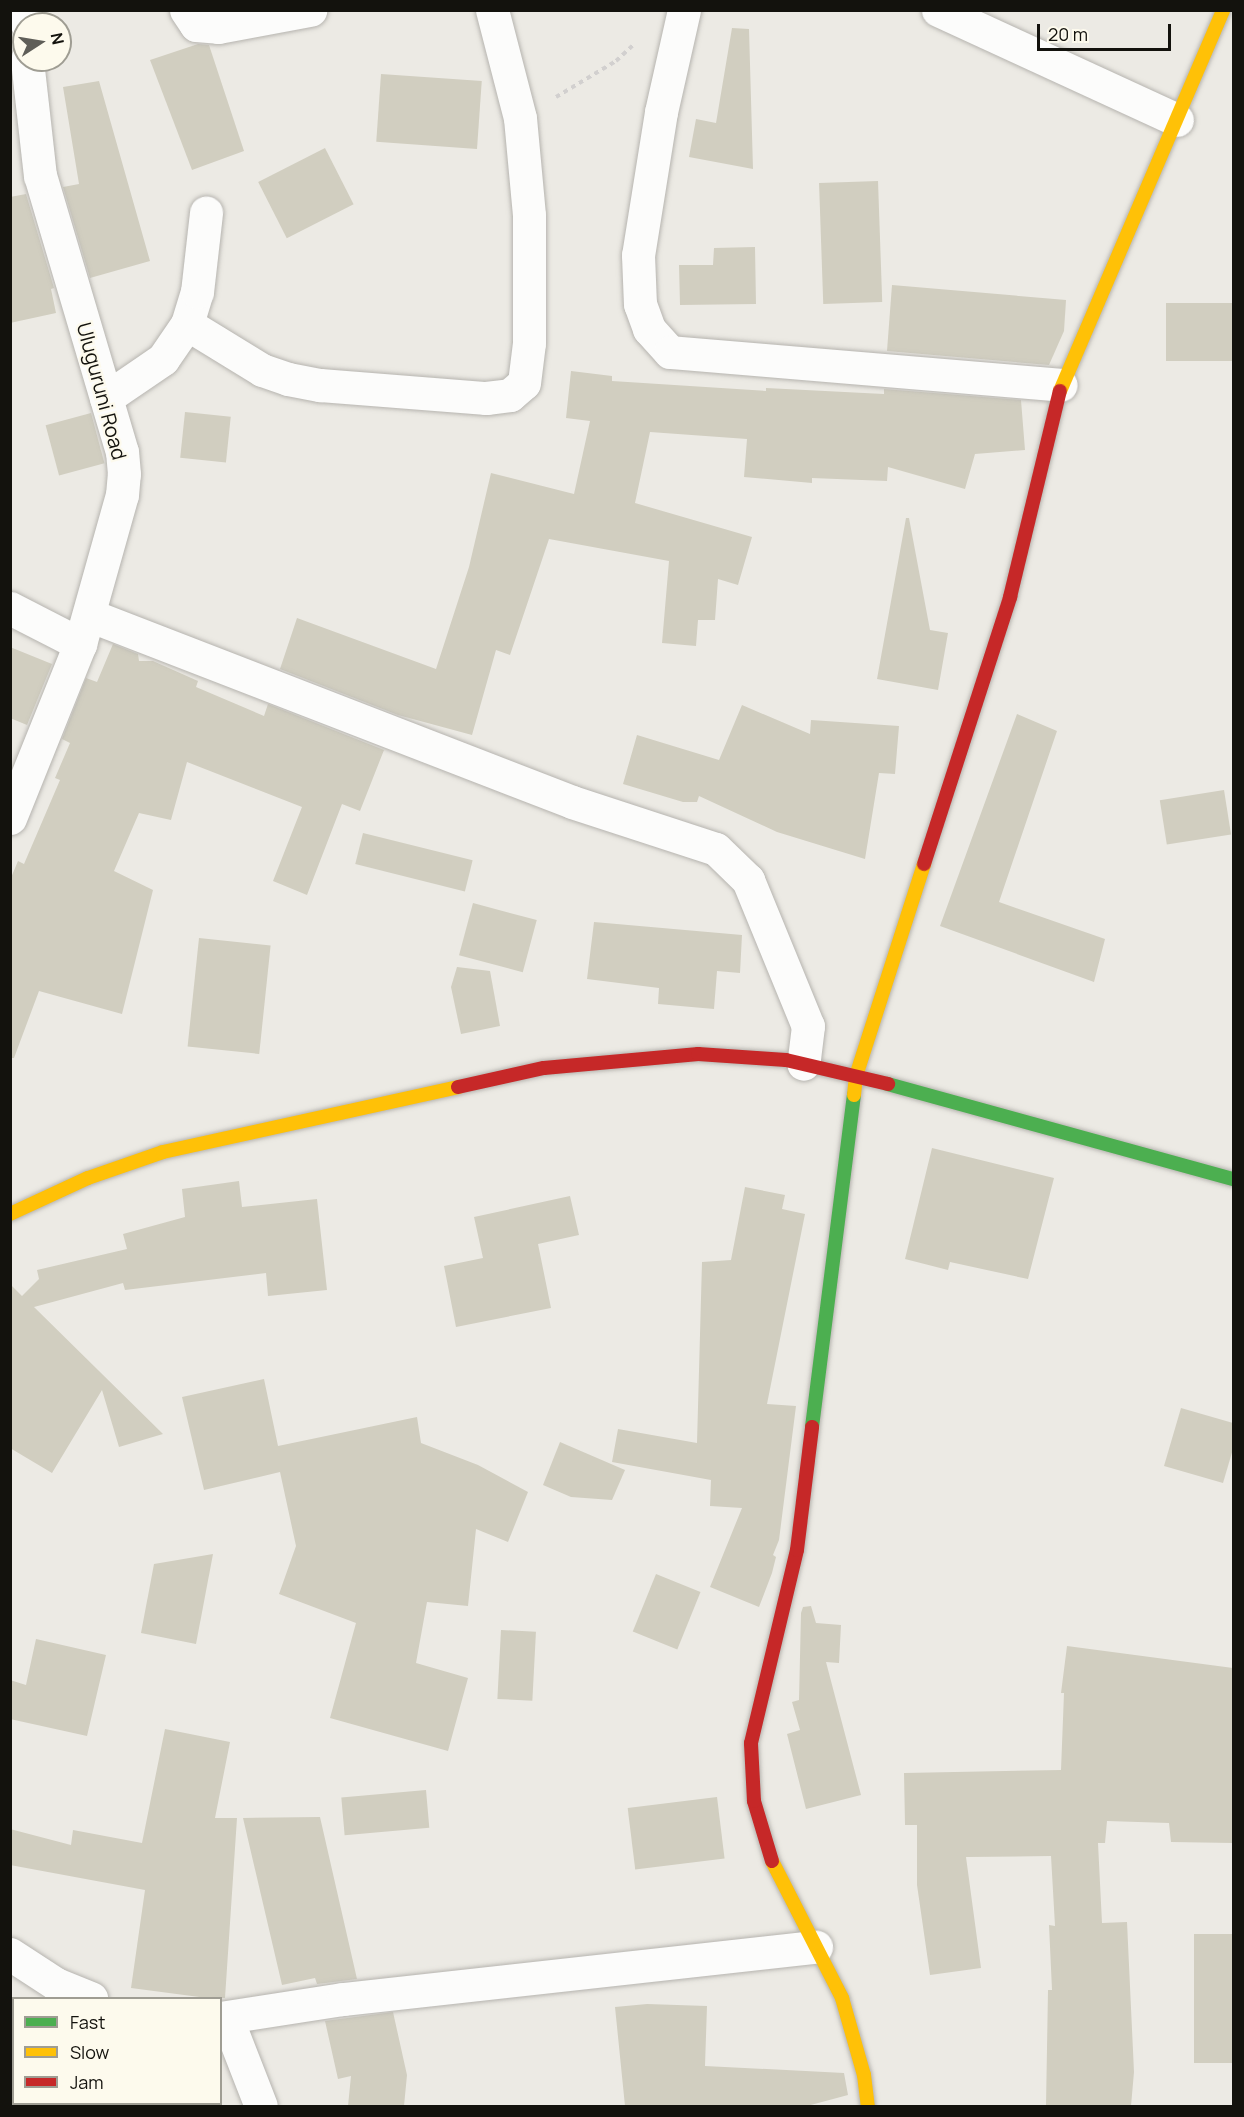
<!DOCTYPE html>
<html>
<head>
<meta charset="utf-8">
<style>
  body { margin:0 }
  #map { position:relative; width:1244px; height:2117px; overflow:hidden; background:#eceae4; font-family:Manrope,sans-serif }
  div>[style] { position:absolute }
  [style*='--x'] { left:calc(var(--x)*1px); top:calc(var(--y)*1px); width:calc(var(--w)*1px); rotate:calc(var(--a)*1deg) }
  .building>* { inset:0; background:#d1cec0; transform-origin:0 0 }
  .path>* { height:4px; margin-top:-2px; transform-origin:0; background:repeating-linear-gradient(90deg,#d2d0cf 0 4.5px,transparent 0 9px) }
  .roads { filter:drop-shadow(0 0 2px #b6b4af) drop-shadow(0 0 2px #b6b4af) }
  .street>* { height:33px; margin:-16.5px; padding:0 16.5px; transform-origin:16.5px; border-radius:16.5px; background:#fcfcfb }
  .fast>* { height:14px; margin:-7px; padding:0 7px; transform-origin:7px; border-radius:7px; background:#4caf50 }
  .slow>* { height:14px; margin:-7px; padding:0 7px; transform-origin:7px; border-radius:7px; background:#ffc107 }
  .jam>* { height:14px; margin:-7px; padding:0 7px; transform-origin:7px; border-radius:7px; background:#c62828 }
  span { translate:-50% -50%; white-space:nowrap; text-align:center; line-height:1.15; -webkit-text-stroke:4.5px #fdfaed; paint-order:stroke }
  .street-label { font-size:20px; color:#13120d }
  .frame { position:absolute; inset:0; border:12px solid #13120d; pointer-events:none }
  .legend { position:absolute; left:12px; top:1997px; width:210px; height:108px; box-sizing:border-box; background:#fdfaed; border:2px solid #9f9d93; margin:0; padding:8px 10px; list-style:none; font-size:18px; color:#13120d }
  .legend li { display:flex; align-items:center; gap:12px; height:30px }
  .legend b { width:30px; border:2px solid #9f9d93 }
  .north { position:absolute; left:12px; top:12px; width:60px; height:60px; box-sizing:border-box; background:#fdfaed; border:2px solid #9f9d93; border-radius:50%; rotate:78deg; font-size:16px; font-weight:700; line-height:24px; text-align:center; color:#13120d }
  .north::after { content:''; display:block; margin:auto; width:21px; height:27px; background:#5f5e58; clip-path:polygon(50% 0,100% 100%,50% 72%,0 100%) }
  .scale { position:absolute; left:1037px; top:24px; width:134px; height:27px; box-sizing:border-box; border:3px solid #13120d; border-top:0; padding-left:8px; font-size:18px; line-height:21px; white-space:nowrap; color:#13120d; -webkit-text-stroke:4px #fdfaed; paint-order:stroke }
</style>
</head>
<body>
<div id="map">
  <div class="building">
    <i style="clip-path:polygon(732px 28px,749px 29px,753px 169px,689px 157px,696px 119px,716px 123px)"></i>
    <i style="clip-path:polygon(198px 44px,209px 45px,244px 151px,192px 170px,150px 60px)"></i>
    <i style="left:381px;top:74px;width:101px;height:68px;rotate:4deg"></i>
    <i style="clip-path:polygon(99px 81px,150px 261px,90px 278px,63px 187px,79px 184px,63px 87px)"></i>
    <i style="left:325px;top:148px;width:63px;height:75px;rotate:63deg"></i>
    <i style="left:878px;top:181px;width:121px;height:59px;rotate:88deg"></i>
    <i style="clip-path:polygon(26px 194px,54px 288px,51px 289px,56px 313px,10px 323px,10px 197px)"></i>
    <i style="clip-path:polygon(755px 247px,756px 304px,680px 305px,679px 265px,713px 265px,714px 248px)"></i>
    <i style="clip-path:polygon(892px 285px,1066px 300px,1064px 331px,1049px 365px,887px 351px)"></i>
    <i style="left:1166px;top:303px;width:67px;height:58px"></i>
    <i style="clip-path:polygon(571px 371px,612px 376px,612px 381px,766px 391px,766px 388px,884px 394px,884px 389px,1021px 400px,1025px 450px,975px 454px,965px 489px,888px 467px,887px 481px,812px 478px,812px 483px,744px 477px,747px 439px,650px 432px,635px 503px,752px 537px,738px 585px,718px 579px,715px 620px,698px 620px,696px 646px,662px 643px,669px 561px,549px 539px,510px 655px,496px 650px,472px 735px,398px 715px,280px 669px,297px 618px,436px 669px,469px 567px,491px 473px,574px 494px,590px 421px,566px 418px)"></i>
    <i style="left:185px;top:412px;width:46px;height:46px;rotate:6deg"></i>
    <i style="left:91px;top:413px;width:52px;height:47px;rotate:75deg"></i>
    <i style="clip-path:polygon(906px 518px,909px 518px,930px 630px,948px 633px,938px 690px,877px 679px)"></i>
    <i style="clip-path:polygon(113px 644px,138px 654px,139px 661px,153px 661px,198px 681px,196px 687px,264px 716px,268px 704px,384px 750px,360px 811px,342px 804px,307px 895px,273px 881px,302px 807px,187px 762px,171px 820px,139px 813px,114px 871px,153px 890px,122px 1014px,39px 991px,14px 1058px,10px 1058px,10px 880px,18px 861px,24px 864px,60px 780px,55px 778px,70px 743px,62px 739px,86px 678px,97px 682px)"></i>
    <i style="clip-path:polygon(10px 647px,52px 664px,27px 725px,10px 718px)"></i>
    <i style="clip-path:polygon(742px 705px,810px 734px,811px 720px,899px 726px,895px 774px,879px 773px,865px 859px,777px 832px,699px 796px,697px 802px,683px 802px,623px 784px,637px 735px,719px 760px)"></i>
    <i style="clip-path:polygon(1017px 714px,1057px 731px,999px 902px,1105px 939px,1094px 982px,940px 926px)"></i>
    <i style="left:1224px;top:790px;width:45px;height:65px;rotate:81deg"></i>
    <i style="left:363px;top:833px;width:113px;height:32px;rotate:14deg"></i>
    <i style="left:473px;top:903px;width:66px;height:54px;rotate:15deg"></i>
    <i style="clip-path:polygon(594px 922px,742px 935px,740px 973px,717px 971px,714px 1009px,658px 1004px,659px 988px,587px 979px)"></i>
    <i style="left:199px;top:938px;width:72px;height:109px;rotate:6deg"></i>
    <i style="clip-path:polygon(457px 967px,490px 971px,500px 1026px,461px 1034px,451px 987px)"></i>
    <i style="clip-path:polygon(932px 1148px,1054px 1178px,1028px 1279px,950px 1262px,948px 1270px,905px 1259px)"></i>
    <i style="clip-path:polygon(239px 1181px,242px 1207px,317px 1199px,327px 1290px,268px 1296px,266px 1273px,125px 1290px,123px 1283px,34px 1307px,163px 1434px,119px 1447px,102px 1390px,52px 1473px,10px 1448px,10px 1284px,22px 1296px,39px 1279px,37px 1270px,127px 1249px,123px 1234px,185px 1217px,182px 1189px)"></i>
    <i style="clip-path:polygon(745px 1187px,785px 1195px,782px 1209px,805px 1214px,767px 1404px,796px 1406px,779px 1540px,773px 1555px,776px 1557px,772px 1573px,759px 1607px,710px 1587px,742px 1508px,710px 1506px,711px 1480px,612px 1462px,618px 1429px,697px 1443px,702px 1262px,731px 1260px)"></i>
    <i style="clip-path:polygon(570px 1196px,579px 1235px,538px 1244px,551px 1308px,456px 1327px,444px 1266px,483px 1258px,474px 1217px)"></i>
    <i style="clip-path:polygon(264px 1379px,278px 1446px,417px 1417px,421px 1443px,478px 1465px,528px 1492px,508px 1542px,476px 1529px,468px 1606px,427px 1602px,416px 1663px,468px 1678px,448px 1751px,330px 1718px,356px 1623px,279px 1594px,296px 1546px,280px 1472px,204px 1490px,182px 1397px)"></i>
    <i style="clip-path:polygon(1181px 1408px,1233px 1423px,1233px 1449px,1223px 1483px,1164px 1466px)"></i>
    <i style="clip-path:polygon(560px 1442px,625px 1470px,612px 1500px,571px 1497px,543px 1485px)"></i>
    <i style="clip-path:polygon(213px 1554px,196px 1644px,141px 1633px,154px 1564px)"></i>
    <i style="left:656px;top:1574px;width:48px;height:62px;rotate:22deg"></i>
    <i style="clip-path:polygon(811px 1606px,816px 1623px,841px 1625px,839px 1663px,826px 1662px,861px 1795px,806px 1809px,787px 1734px,800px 1730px,792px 1702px,799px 1700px,801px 1613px,803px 1607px)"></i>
    <i style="left:501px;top:1630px;width:35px;height:69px;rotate:3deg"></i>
    <i style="clip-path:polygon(36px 1639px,106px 1655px,87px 1736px,10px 1719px,10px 1680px,26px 1685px)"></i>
    <i style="clip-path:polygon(1067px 1646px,1233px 1668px,1233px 1843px,1171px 1842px,1169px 1823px,1107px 1821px,1105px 1843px,1098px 1843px,1102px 1923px,1127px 1922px,1134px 2072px,1131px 2106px,1046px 2106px,1048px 1990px,1052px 1990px,1049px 1925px,1055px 1926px,1051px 1856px,966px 1857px,981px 1968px,930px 1975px,917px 1885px,917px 1825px,905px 1825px,904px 1773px,1061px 1770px,1064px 1693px,1061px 1693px)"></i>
    <i style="clip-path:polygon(165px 1729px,230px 1742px,215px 1818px,237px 1818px,225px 1998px,207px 1998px,131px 1988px,145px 1890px,10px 1865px,10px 1829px,71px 1845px,73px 1830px,142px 1843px)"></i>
    <i style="left:426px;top:1790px;width:38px;height:85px;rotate:85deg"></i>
    <i style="left:717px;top:1797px;width:62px;height:90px;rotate:83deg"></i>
    <i style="clip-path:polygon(320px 1817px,357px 1979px,317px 1984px,315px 1978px,282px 1985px,243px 1818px)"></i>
    <i style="left:1233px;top:1934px;width:129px;height:39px;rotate:90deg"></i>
    <i style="clip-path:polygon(647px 2004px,707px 2006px,705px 2066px,844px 2073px,848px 2095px,807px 2106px,625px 2106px,615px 2007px)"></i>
    <i style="clip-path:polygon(393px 2012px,407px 2075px,404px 2106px,348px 2106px,351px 2076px,338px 2079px,325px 2021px)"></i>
  </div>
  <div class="path">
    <i style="--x:556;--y:97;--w:70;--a:-31"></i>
    <i style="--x:616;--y:61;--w:25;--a:-43"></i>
  </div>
  <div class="roads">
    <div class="street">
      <i style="--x:186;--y:10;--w:18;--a:56"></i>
      <i style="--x:196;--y:25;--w:22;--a:5"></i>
      <i style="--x:218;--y:27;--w:94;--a:-10.5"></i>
      <i style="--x:684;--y:10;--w:105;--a:102.7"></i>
      <i style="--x:661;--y:112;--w:145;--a:99.1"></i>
      <i style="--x:638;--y:255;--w:49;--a:87.7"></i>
      <i style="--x:640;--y:304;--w:27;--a:70"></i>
      <i style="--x:649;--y:329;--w:31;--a:48"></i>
      <i style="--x:670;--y:352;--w:392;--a:4.8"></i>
      <i style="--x:938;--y:10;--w:263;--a:24.7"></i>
      <i style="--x:27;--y:24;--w:14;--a:-90"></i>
      <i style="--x:187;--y:324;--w:88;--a:31.5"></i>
      <i style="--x:262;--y:370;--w:28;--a:19"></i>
      <i style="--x:288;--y:379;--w:33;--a:11"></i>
      <i style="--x:320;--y:385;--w:167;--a:4.5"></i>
      <i style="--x:486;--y:398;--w:24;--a:-7"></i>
      <i style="--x:510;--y:395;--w:18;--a:-41"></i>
      <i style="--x:524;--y:383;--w:40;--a:-82.9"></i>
      <i style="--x:529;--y:343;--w:128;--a:-90"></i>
      <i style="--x:529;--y:215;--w:97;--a:-95.3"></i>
      <i style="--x:520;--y:118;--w:112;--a:-104.5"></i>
      <i style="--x:106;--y:398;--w:69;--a:-34.4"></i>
      <i style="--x:163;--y:359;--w:42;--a:-55.6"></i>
      <i style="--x:187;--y:324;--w:34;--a:-73"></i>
      <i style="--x:197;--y:292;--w:80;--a:-83.5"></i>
      <i style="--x:10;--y:608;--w:79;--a:27.2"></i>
      <i style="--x:89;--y:615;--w:518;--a:21.16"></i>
      <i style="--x:572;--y:802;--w:151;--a:18.1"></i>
      <i style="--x:716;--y:849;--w:45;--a:44.1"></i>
      <i style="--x:748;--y:880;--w:158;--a:67.7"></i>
      <i style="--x:808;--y:1026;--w:38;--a:97"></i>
      <i style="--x:10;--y:818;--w:188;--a:-68.1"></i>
      <i style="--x:80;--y:644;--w:155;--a:-74.3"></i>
      <i style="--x:122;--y:495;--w:21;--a:-85"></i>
      <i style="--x:124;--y:474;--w:22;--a:-95"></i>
      <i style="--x:122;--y:452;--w:288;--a:-106.5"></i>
      <i style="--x:40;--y:176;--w:117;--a:-96.4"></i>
      <i style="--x:10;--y:1954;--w:55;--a:33.1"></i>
      <i style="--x:56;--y:1984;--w:38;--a:22"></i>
      <i style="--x:220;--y:2018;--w:124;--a:-8.8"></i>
      <i style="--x:343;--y:1999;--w:476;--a:-6.3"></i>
      <i style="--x:227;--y:2019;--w:93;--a:68.7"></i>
    </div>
    <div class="fast">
      <i style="--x:888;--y:1084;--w:359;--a:15.4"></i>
      <i style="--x:812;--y:1427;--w:335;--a:-82.8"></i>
    </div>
    <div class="slow">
      <i style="--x:1060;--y:391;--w:414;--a:-66.8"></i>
      <i style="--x:854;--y:1095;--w:19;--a:-84"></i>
      <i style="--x:856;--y:1076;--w:223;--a:-72.2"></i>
      <i style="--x:10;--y:1214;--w:86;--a:-24.8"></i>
      <i style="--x:88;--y:1178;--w:79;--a:-19.1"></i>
      <i style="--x:163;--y:1152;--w:302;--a:-12.4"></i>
      <i style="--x:772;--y:1861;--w:154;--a:62.9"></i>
      <i style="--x:842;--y:1998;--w:80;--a:74.1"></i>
      <i style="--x:864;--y:2075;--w:31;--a:83"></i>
    </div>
    <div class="jam">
      <i style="--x:924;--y:864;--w:281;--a:-72.1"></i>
      <i style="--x:1010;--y:597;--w:212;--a:-76.4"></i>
      <i style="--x:458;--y:1087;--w:88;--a:-12.5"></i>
      <i style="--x:544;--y:1068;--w:155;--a:-5.2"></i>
      <i style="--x:698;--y:1054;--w:88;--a:3.9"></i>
      <i style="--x:786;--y:1060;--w:105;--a:13.2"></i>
      <i style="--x:772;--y:1861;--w:63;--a:-106.7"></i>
      <i style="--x:754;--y:1801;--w:58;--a:-93"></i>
      <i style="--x:751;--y:1743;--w:198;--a:-76.6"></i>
      <i style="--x:797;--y:1550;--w:124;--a:-83"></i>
    </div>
  </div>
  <div class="street-label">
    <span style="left:102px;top:391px;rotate:75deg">Uluguruni Road</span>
  </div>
  <div class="frame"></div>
  <ul class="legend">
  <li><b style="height:8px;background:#4caf50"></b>Fast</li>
  <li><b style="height:8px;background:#ffc107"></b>Slow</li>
  <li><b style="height:8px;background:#c62828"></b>Jam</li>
  </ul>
  <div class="north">N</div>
  <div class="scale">20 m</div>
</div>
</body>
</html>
